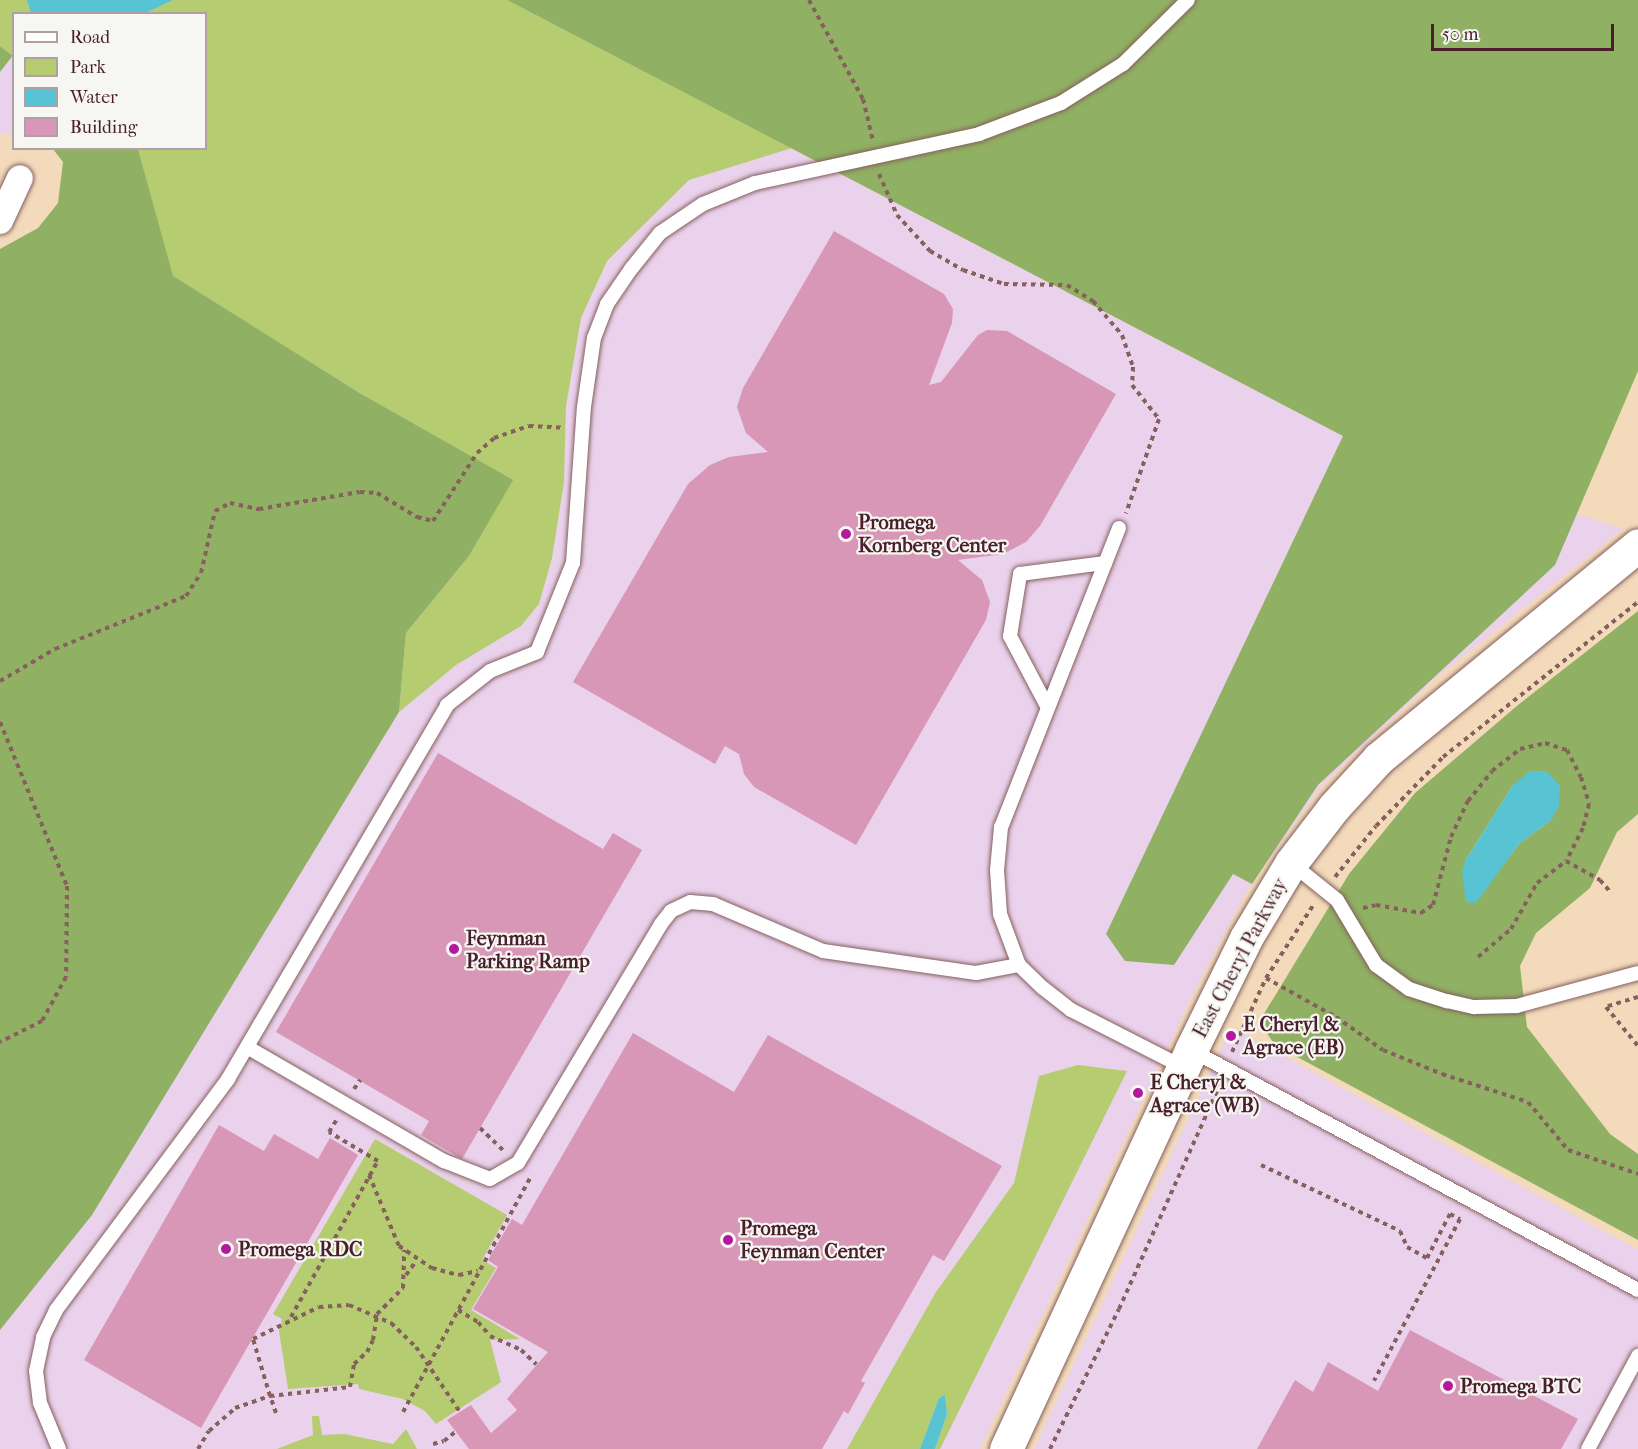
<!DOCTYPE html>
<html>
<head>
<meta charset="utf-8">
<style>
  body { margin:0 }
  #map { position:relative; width:1638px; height:1449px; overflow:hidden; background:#f3dabb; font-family:"IM FELL French Canon",serif }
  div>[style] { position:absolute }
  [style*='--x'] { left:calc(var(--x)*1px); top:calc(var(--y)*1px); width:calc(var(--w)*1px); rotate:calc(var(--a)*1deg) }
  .built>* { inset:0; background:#ead1ec }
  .green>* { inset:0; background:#b5cc71 }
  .forest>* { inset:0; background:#90b063; transform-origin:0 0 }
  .water>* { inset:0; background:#58c3d3 }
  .building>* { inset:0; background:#d897b6 }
  .path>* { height:4px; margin-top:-2px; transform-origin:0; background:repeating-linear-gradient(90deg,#85605d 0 4.5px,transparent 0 9px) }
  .roads { filter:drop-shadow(0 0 2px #85605d) drop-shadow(0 0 2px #85605d) }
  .service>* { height:14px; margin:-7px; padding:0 7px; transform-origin:7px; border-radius:7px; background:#fff }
  .minor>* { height:26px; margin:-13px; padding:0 13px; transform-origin:13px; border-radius:13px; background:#fff }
  .tertiary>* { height:33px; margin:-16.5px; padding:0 16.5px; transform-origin:16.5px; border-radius:16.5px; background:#fff }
  .dots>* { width:16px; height:16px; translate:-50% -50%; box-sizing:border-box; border:3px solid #f6f6f2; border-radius:50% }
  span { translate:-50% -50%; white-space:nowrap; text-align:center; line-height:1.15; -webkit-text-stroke:4.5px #f6f6f2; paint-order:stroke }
  .poi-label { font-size:20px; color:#4a1f2b; font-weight:700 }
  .left { translate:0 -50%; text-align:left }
  .street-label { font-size:20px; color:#4a1f2b }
  .legend { position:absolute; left:12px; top:12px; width:195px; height:138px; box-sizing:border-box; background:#f6f6f2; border:2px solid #b1a0a2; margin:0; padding:8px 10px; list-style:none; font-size:18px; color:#4a1f2b }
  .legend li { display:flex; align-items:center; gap:12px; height:30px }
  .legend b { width:30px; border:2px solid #b1a0a2 }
  .scale { position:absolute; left:1431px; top:24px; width:183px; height:27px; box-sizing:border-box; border:3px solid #4a1f2b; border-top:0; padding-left:8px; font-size:18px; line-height:21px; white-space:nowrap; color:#4a1f2b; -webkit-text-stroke:4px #f6f6f2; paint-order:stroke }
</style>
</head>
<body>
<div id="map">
  <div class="built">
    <i style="clip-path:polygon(0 0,507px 0,1343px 436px,1623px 529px,1436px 678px,1321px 786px,1246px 892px,1190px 1000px,980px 1449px,0 1449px,0 1044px,63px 162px,53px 149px,206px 148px,206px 14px,14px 14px,13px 133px,0 133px)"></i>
    <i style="clip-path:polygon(1231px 1027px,1638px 1250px,1638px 1449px,1034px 1449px)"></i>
  </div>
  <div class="green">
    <i style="clip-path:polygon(0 0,507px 0,792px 148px,689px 180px,607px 261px,581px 318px,566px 406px,564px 482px,552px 558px,539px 604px,521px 626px,456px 665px,399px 712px,406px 633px,469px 556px,512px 480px,358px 392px,172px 276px,138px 149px,206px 148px,206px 14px,14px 14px,13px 56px,0 46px)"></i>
    <i style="clip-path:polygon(1078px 1065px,1127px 1071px,940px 1449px,935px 1449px,947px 1414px,945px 1395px,939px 1398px,920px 1449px,847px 1449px,936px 1292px,1014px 1183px,1039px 1076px)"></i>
    <i style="clip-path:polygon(375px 1139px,507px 1215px,482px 1260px,496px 1268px,471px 1310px,520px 1339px,490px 1340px,501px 1382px,436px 1424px,425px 1411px,403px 1399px,359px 1389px,358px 1384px,288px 1389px,279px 1331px,282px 1319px,273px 1314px)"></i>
    <i style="clip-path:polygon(312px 1416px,319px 1416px,322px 1435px,344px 1434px,393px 1444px,406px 1429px,417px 1449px,277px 1449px,313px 1435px)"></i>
  </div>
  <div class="forest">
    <i style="clip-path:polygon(507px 0,1638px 0,1638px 371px,1555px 565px,1318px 785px,1252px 884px,1233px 874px,1174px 965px,1125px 961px,1106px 934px,1343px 436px)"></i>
    <i style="left:0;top:46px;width:16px;height:87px;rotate:38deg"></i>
    <i style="clip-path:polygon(53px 149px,138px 149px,173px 276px,358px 392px,513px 480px,469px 556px,406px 633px,399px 712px,92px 1215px,0 1330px,0 249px,38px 228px,58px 203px,63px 162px)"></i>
    <i style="clip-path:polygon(evenodd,1638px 611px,1638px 814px,1617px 832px,1590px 888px,1536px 933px,1520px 966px,1527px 1027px,1610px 1134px,1638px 1154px,1638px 1240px,1275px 1045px,1259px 1022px,1349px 874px,1415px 793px,1518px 705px,1638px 611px,1513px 785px,1551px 820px,1519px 844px,1481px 894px,1465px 861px,1513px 785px)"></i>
  </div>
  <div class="water">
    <i style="clip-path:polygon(27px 0,173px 0,143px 14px,31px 13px)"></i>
    <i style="clip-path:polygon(1530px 771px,1546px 771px,1560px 786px,1559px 806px,1551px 820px,1519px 844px,1476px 903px,1466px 902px,1462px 872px,1465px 861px,1513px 785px)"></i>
    <i style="clip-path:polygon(945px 1395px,947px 1414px,935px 1449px,920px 1449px,939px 1398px)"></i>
  </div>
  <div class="building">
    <i style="clip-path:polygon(834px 231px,944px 294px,953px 309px,952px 323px,929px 385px,941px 382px,978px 335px,987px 330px,1007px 331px,1116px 394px,1040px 526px,1026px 542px,1003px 554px,958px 560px,982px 580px,990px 602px,986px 620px,856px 845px,754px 787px,744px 774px,739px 754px,725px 746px,715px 764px,573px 682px,688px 484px,710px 465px,729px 457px,768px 452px,746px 433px,737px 407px,743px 388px)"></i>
    <i style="clip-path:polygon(438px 753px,603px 849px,613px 833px,642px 850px,462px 1159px,421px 1135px,429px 1121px,276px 1032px)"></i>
    <i style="clip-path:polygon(633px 1033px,734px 1092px,768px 1035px,1002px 1166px,944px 1261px,933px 1255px,861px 1381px,865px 1383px,848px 1414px,844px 1411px,822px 1449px,469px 1449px,447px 1420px,471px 1405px,491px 1433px,517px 1410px,507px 1399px,548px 1352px,473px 1309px,498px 1267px,488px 1260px,512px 1219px,522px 1225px)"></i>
    <i style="clip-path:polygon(219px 1125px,264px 1151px,274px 1134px,318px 1159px,330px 1138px,358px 1155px,201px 1428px,84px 1360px)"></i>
    <i style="clip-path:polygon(1410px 1330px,1578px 1419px,1561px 1449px,1257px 1449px,1295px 1380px,1313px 1392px,1328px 1362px,1378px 1391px)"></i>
  </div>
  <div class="path">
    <i style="--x:809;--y:0;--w:113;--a:61.4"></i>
    <i style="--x:863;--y:99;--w:43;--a:76.6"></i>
    <i style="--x:879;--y:174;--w:45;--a:66.3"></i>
    <i style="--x:897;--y:215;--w:49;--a:47.5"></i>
    <i style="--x:930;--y:251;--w:38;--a:30"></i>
    <i style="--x:963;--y:270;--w:43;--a:18.9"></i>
    <i style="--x:1004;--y:284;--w:63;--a:0.9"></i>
    <i style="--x:1067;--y:285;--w:31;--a:32"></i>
    <i style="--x:1093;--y:301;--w:45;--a:49.5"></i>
    <i style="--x:1122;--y:335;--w:34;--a:71"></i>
    <i style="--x:1133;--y:367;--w:18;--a:93"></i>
    <i style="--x:1132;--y:385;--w:43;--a:51.5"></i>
    <i style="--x:1159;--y:419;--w:100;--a:109.3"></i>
    <i style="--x:0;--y:681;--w:64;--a:-30.2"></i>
    <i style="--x:55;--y:649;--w:141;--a:-22"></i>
    <i style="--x:186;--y:596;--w:27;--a:-57"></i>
    <i style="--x:201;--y:573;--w:64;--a:-77.3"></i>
    <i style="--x:215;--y:511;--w:17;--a:-28"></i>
    <i style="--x:230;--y:503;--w:30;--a:12"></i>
    <i style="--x:259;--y:509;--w:102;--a:-9.6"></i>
    <i style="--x:360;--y:492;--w:17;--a:3"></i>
    <i style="--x:377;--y:493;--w:47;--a:31"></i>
    <i style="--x:417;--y:517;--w:16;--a:14"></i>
    <i style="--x:433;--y:521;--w:81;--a:-57.1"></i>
    <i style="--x:477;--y:453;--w:23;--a:-41"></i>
    <i style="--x:494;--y:438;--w:37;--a:-19"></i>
    <i style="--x:529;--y:426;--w:35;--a:3"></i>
    <i style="--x:0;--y:722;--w:177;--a:67.8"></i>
    <i style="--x:67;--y:886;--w:91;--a:90.6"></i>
    <i style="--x:66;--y:977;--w:50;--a:118.6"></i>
    <i style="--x:42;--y:1021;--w:47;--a:153.4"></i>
    <i style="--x:1335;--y:877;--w:65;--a:-51.2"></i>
    <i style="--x:1376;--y:826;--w:96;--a:-45.8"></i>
    <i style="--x:1443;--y:757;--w:249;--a:-38.5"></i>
    <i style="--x:1363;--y:908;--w:13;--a:-13"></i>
    <i style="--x:1376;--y:905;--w:46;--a:10.1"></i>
    <i style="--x:1421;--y:913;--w:14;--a:-34"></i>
    <i style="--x:1433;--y:905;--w:70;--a:-75.2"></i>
    <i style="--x:1451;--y:837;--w:40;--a:-65"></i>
    <i style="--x:1468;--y:801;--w:38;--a:-51"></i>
    <i style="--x:1492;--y:771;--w:36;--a:-38"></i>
    <i style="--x:1520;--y:749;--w:26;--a:-13"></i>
    <i style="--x:1545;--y:743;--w:23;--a:18"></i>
    <i style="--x:1567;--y:750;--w:30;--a:63"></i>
    <i style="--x:1581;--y:777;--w:28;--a:73"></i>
    <i style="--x:1589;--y:804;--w:25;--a:104"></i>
    <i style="--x:1583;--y:828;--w:37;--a:117"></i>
    <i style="--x:1566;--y:861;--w:39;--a:29"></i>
    <i style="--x:1600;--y:880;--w:18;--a:49"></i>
    <i style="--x:1478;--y:957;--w:43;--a:-40.3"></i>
    <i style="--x:1511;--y:929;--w:53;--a:-60.5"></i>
    <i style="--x:1537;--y:883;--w:36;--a:-37"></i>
    <i style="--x:1266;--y:978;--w:80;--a:29.1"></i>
    <i style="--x:1336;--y:1017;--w:57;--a:35.1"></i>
    <i style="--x:1383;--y:1050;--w:64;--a:22.1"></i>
    <i style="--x:1442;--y:1074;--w:90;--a:18"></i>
    <i style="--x:1528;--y:1102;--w:62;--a:50.2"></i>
    <i style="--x:1568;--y:1150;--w:74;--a:18.9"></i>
    <i style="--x:1638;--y:997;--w:34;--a:163"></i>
    <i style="--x:1606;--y:1007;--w:50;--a:50.6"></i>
    <i style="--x:1232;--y:1052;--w:81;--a:-65.3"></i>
    <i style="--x:1266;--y:978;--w:88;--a:-57"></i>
    <i style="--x:354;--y:1089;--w:11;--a:-56"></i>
    <i style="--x:480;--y:1128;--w:33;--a:44"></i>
    <i style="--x:1261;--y:1165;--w:154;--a:25.4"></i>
    <i style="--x:1400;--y:1231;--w:17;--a:66"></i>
    <i style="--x:1407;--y:1247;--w:23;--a:29"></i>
    <i style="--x:1427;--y:1258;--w:50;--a:-62.4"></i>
    <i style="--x:1450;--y:1214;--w:11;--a:27"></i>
    <i style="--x:1460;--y:1219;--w:183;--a:118"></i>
    <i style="--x:369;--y:1175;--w:77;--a:67.1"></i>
    <i style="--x:399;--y:1246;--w:40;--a:34"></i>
    <i style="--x:432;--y:1268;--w:28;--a:15"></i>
    <i style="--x:459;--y:1275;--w:19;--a:-12"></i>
    <i style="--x:406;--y:1275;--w:17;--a:-54"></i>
    <i style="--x:458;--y:1310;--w:23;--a:31"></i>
    <i style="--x:478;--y:1322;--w:18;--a:49"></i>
    <i style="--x:490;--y:1336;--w:34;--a:24"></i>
    <i style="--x:521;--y:1350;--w:21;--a:43"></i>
    <i style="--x:291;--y:1317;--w:179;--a:-60.9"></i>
    <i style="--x:378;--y:1161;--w:57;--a:-149.4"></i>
    <i style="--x:329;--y:1132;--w:15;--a:-58"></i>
    <i style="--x:403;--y:1412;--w:266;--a:-61.5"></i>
    <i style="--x:276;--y:1413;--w:18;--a:-109"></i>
    <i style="--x:270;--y:1396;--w:81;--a:-6.4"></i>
    <i style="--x:350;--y:1387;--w:23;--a:-80"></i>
    <i style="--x:354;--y:1364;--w:18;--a:-43"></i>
    <i style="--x:367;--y:1352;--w:13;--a:-63"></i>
    <i style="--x:373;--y:1340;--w:26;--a:-81"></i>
    <i style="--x:377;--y:1314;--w:37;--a:-45"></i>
    <i style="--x:403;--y:1288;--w:38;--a:-88"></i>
    <i style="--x:433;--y:1444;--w:11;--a:-15"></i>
    <i style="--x:444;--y:1441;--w:14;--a:-39"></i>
    <i style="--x:198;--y:1449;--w:21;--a:-59"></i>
    <i style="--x:209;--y:1431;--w:35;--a:-41"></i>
    <i style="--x:235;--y:1408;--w:37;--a:-19"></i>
    <i style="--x:270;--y:1396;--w:59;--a:-106.6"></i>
    <i style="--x:253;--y:1339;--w:73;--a:-25.9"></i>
    <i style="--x:319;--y:1307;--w:30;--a:-4"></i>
    <i style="--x:349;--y:1305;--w:46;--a:23.2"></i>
    <i style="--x:391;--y:1323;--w:35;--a:44"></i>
    <i style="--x:416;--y:1347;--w:78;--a:55.9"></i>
    <i style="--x:1050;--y:1449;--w:156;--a:-63.8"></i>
    <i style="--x:1119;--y:1309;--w:247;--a:-65.8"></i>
  </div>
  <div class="roads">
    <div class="service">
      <i style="--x:1119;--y:528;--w:321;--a:111.5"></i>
      <i style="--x:1001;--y:827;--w:43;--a:95.3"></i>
      <i style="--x:997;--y:870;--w:44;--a:86.1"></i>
      <i style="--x:1000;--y:914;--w:54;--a:69.6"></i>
      <i style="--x:1019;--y:965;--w:33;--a:44"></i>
      <i style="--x:1043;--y:988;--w:36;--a:38"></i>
      <i style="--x:1071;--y:1010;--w:126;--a:27"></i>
      <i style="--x:1047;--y:706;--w:79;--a:-117.9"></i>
      <i style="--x:1010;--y:636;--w:63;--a:-80.8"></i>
      <i style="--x:1020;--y:574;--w:86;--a:-7.4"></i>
      <i style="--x:1291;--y:863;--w:59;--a:38.8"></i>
      <i style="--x:1337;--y:900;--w:76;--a:59"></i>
      <i style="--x:1376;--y:965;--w:41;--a:36"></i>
      <i style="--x:1409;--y:989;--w:40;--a:18"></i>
      <i style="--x:1447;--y:1001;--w:28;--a:13"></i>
      <i style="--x:1474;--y:1007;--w:43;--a:-1.3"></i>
      <i style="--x:1517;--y:1006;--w:125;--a:-15.3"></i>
      <i style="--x:247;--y:1047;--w:228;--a:30.1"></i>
      <i style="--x:444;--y:1161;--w:49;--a:21.4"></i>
      <i style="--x:490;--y:1179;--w:32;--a:-30"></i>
      <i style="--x:518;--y:1163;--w:279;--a:-59.1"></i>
      <i style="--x:661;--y:924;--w:16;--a:-52"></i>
      <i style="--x:671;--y:911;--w:21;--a:-25"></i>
      <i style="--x:690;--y:902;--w:23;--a:5"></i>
      <i style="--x:713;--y:904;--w:120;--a:23.1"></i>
      <i style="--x:823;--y:951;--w:155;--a:8.2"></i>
      <i style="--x:976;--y:973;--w:44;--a:-10.5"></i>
      <i style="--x:1191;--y:1050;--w:507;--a:28.23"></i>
      <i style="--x:59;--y:1449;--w:50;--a:-112.4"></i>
      <i style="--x:40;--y:1403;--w:32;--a:-97"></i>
      <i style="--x:36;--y:1371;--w:35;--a:-78"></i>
      <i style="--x:43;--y:1337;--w:30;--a:-64"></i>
      <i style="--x:56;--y:1310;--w:288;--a:-53.3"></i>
      <i style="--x:228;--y:1079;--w:433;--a:-59.6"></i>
      <i style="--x:447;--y:705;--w:55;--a:-38.3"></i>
      <i style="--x:490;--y:671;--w:51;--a:-22"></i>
      <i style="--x:537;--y:652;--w:96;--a:-68"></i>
      <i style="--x:573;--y:563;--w:156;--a:-86"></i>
      <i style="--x:584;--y:407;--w:70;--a:-81.8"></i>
      <i style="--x:594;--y:338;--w:36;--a:-69"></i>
      <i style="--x:607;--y:304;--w:42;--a:-55.6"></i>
      <i style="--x:631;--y:269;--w:46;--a:-51.1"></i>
      <i style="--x:660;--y:233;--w:52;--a:-34"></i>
      <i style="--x:703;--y:204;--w:56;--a:-22"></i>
      <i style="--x:755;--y:183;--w:229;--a:-12.3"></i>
      <i style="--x:979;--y:134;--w:88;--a:-20.7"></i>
      <i style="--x:1061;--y:103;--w:73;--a:-32.2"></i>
      <i style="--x:1123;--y:64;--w:91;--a:-44.6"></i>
      <i style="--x:1588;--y:1449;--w:106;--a:-61.7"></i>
    </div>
    <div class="minor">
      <i style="--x:0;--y:221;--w:47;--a:-65.1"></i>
    </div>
    <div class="tertiary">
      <i style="--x:1006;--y:1449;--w:440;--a:-65.1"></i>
      <i style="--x:1191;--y:1050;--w:125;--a:-63.8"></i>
      <i style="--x:1246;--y:938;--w:87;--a:-59"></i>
      <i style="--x:1291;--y:863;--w:71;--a:-52.5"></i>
      <i style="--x:1334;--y:807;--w:67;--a:-47.4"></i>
      <i style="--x:1379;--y:758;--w:335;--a:-39.4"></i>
    </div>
  </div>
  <div class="dots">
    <i style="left:846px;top:534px;background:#b5179e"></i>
    <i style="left:454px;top:949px;background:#b5179e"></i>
    <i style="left:1231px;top:1036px;background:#b5179e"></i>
    <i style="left:1138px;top:1093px;background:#b5179e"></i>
    <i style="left:728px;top:1240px;background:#b5179e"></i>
    <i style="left:226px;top:1249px;background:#b5179e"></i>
    <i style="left:1448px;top:1386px;background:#b5179e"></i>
  </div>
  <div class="poi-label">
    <span class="left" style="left:858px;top:534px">Promega<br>Kornberg Center</span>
    <span class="left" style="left:466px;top:950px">Feynman<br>Parking Ramp</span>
    <span class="left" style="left:1243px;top:1036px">E Cheryl &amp;<br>Agrace (EB)</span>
    <span class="left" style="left:1150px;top:1094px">E Cheryl &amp;<br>Agrace (WB)</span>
    <span class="left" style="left:740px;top:1240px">Promega<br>Feynman Center</span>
    <span class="left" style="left:238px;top:1249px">Promega RDC</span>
    <span class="left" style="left:1460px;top:1386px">Promega BTC</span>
  </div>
  <div class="street-label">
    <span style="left:1240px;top:958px;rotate:-62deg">East Cheryl Parkway</span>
  </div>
  <ul class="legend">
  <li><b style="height:8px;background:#fff"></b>Road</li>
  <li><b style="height:16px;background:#b5cc71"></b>Park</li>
  <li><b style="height:16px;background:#58c3d3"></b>Water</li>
  <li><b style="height:16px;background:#d897b6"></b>Building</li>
  </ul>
  <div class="scale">50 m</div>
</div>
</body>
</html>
